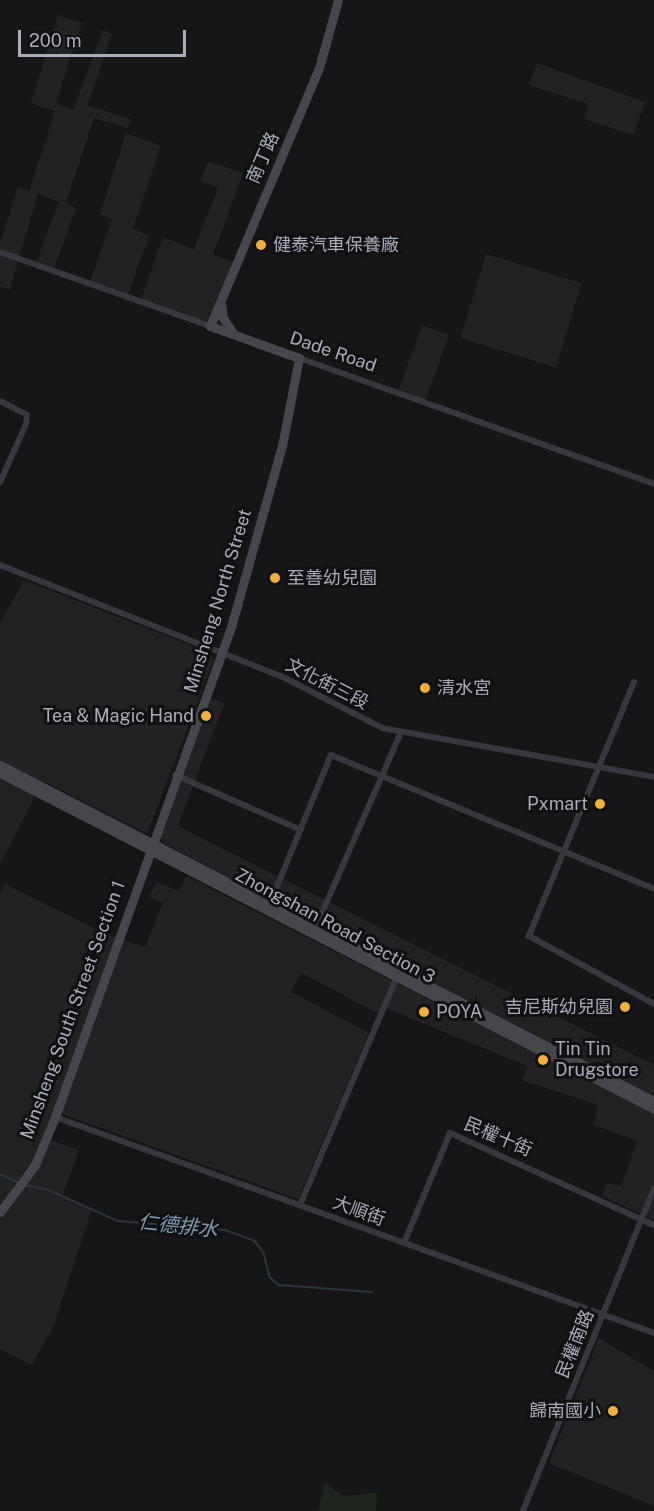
<!DOCTYPE html>
<html>
<head>
<meta charset="utf-8">
<style>
  body { margin:0 }
  #map { position:relative; width:654px; height:1511px; overflow:hidden; background:#161618; font-family:"Public Sans","Noto Sans TC",sans-serif }
  div>[style] { position:absolute }
  [style*='--x'] { left:calc(var(--x)*1px); top:calc(var(--y)*1px); width:calc(var(--w)*1px); rotate:calc(var(--a)*1deg) }
  .built>* { inset:0; background:#222225; transform-origin:0 0 }
  .green>* { inset:0; background:#1e261f }
  .stream>* { height:1.5px; margin:-0.75px; padding:0 0.75px; transform-origin:0.75px; border-radius:0.75px; background:#2c353c }
  .street>* { height:6px; margin:-3px; padding:0 3px; transform-origin:3px; border-radius:3px; background:#37383d }
  .secondary>* { height:9px; margin:-4.5px; padding:0 4.5px; transform-origin:4.5px; border-radius:4.5px; background:#45474d }
  .dots>* { width:16px; height:16px; translate:-50% -50%; box-sizing:border-box; border:3px solid #111113; border-radius:50% }
  span { translate:-50% -50%; white-space:nowrap; text-align:center; line-height:1.15; -webkit-text-stroke:6px #111113; paint-order:stroke }
  .street-label { font-size:18px; color:#a8adb8 }
  .poi-label { font-size:18px; color:#a8adb8 }
  .left { translate:0 -50%; text-align:left }
  .right { translate:-100% -50%; text-align:right }
  .water-label { font-size:20px; color:#7f9bb3; font-style:italic }
  .scale { position:absolute; left:18px; top:30px; width:168px; height:27px; box-sizing:border-box; border:3px solid #a8adb8; border-top:0; padding-left:8px; font-size:18px; line-height:21px; white-space:nowrap; color:#a8adb8; -webkit-text-stroke:4px #111113; paint-order:stroke }
</style>
</head>
<body>
<div id="map">
  <div class="built">
    <i style="clip-path:polygon(58px 15px,82px 23px,56px 103px,73px 110px,103px 30px,112px 34px,88px 105px,132px 120px,127px 128px,94px 118px,66px 203px,76px 208px,54px 269px,36px 263px,59px 202px,38px 194px,10px 289px,0 287px,0 242px,18px 187px,29px 191px,55px 111px,31px 103px)"></i>
    <i style="clip-path:polygon(537px 63px,645px 102px,633px 135px,584px 119px,588px 104px,529px 85px)"></i>
    <i style="clip-path:polygon(126px 133px,161px 146px,133px 228px,149px 236px,127px 297px,90px 282px,112px 219px,100px 214px)"></i>
    <i style="clip-path:polygon(208px 161px,243px 173px,213px 255px,233px 262px,208px 323px,141px 300px,163px 237px,194px 249px,218px 188px,200px 181px)"></i>
    <i style="left:486px;top:254px;width:100px;height:88px;rotate:17deg"></i>
    <i style="left:422px;top:325px;width:29px;height:70px;rotate:20deg"></i>
    <i style="clip-path:polygon(24px 580px,210px 653px,214px 659px,147px 834px,43px 781px,0 864px,0 623px)"></i>
    <i style="clip-path:polygon(211px 698px,224px 704px,178px 826px,654px 1065px,654px 1096px,163px 843px,159px 832px)"></i>
    <i style="clip-path:polygon(186px 876px,654px 1114px,654px 1220px,602px 1196px,607px 1183px,621px 1186px,637px 1141px,594px 1125px,598px 1105px,522px 1080px,527px 1066px,386px 1008px,383px 1016px,301px 973px,291px 992px,369px 1033px,298px 1199px,54px 1111px,42px 1137px,79px 1150px,63px 1195px,92px 1209px,54px 1325px,32px 1365px,0 1349px,0 892px,5px 884px,113px 937px,145px 947px,163px 903px,149px 897px,156px 882px,179px 891px)"></i>
    <i style="clip-path:polygon(599px 1338px,654px 1371px,654px 1506px,549px 1463px)"></i>
  </div>
  <div class="green">
    <i style="clip-path:polygon(325px 1483px,342px 1496px,377px 1493px,376px 1511px,318px 1511px)"></i>
  </div>
  <div class="stream">
    <i style="--x:0;--y:1174;--w:20;--a:24"></i>
    <i style="--x:25;--y:1185;--w:25;--a:12"></i>
    <i style="--x:49;--y:1190;--w:76;--a:24.2"></i>
    <i style="--x:118;--y:1221;--w:107;--a:4.8"></i>
    <i style="--x:225;--y:1230;--w:32;--a:20"></i>
    <i style="--x:255;--y:1241;--w:15;--a:53"></i>
    <i style="--x:264;--y:1253;--w:25;--a:76"></i>
    <i style="--x:270;--y:1277;--w:12;--a:42"></i>
    <i style="--x:279;--y:1285;--w:93;--a:4.3"></i>
  </div>
  <div class="street">
    <i style="--x:0;--y:252;--w:223;--a:19.4"></i>
    <i style="--x:299;--y:358;--w:377;--a:19.5"></i>
    <i style="--x:0;--y:401;--w:30;--a:27"></i>
    <i style="--x:27;--y:415;--w:9;--a:96"></i>
    <i style="--x:26;--y:424;--w:64;--a:114.1"></i>
    <i style="--x:0;--y:565;--w:302;--a:21.6"></i>
    <i style="--x:281;--y:676;--w:114;--a:27.2"></i>
    <i style="--x:382;--y:728;--w:276;--a:10.2"></i>
    <i style="--x:634;--y:682;--w:275;--a:112.5"></i>
    <i style="--x:529;--y:936;--w:142;--a:28.5"></i>
    <i style="--x:175;--y:775;--w:137;--a:23.6"></i>
    <i style="--x:269;--y:906;--w:163;--a:-67.7"></i>
    <i style="--x:331;--y:755;--w:350;--a:22.5"></i>
    <i style="--x:315;--y:929;--w:215;--a:-66.4"></i>
    <i style="--x:55;--y:1117;--w:637;--a:19.83"></i>
    <i style="--x:300;--y:1205;--w:251;--a:-67"></i>
    <i style="--x:404;--y:1243;--w:119;--a:-67.3"></i>
    <i style="--x:450;--y:1133;--w:224;--a:24.3"></i>
    <i style="--x:523;--y:1511;--w:348;--a:-67.9"></i>
  </div>
  <div class="secondary">
    <i style="--x:221;--y:303;--w:15;--a:82"></i>
    <i style="--x:223;--y:318;--w:18;--a:56"></i>
    <i style="--x:0;--y:765;--w:735;--a:27.19"></i>
    <i style="--x:0;--y:773;--w:735;--a:27.19"></i>
    <i style="--x:0;--y:1212;--w:59;--a:-53.3"></i>
    <i style="--x:35;--y:1165;--w:52;--a:-67.4"></i>
    <i style="--x:55;--y:1117;--w:521;--a:-70.24"></i>
    <i style="--x:231;--y:627;--w:188;--a:-74.3"></i>
    <i style="--x:282;--y:446;--w:90;--a:-79.1"></i>
    <i style="--x:299;--y:358;--w:95;--a:-160.2"></i>
    <i style="--x:210;--y:326;--w:280;--a:-67.1"></i>
    <i style="--x:319;--y:68;--w:71;--a:-74.4"></i>
  </div>
  <div class="dots">
    <i style="left:261px;top:245px;background:#f2b134"></i>
    <i style="left:275px;top:578px;background:#f2b134"></i>
    <i style="left:425px;top:688px;background:#f2b134"></i>
    <i style="left:206px;top:716px;background:#f2b134"></i>
    <i style="left:600px;top:804px;background:#f2b134"></i>
    <i style="left:625px;top:1007px;background:#f2b134"></i>
    <i style="left:424px;top:1012px;background:#f2b134"></i>
    <i style="left:543px;top:1060px;background:#f2b134"></i>
    <i style="left:613px;top:1411px;background:#f2b134"></i>
  </div>
  <div class="street-label">
    <span style="left:263px;top:158px;rotate:-66deg">南丁路</span>
    <span style="left:333px;top:352px;rotate:19deg">Dade Road</span>
    <span style="left:218px;top:601px;rotate:-73deg">Minsheng North Street</span>
    <span style="left:327px;top:684px;rotate:27deg">文化街三段</span>
    <span style="left:335px;top:926px;rotate:28deg">Zhongshan Road Section 3</span>
    <span style="left:73px;top:1010px;rotate:-70deg">Minsheng South Street Section 1</span>
    <span style="left:498px;top:1137px;rotate:23deg">民權十街</span>
    <span style="left:359px;top:1211px;rotate:20deg">大順街</span>
    <span style="left:575px;top:1344px;rotate:-68deg">民權南路</span>
  </div>
  <div class="poi-label">
    <span class="left" style="left:273px;top:245px">健泰汽車保養廠</span>
    <span class="left" style="left:287px;top:578px">至善幼兒園</span>
    <span class="left" style="left:437px;top:688px">清水宮</span>
    <span class="right" style="left:194px;top:716px">Tea &amp; Magic Hand</span>
    <span class="right" style="left:588px;top:804px">Pxmart</span>
    <span class="right" style="left:613px;top:1007px">吉尼斯幼兒園</span>
    <span class="left" style="left:436px;top:1012px">POYA</span>
    <span class="left" style="left:555px;top:1060px">Tin Tin<br>Drugstore</span>
    <span class="right" style="left:601px;top:1411px">歸南國小</span>
  </div>
  <div class="water-label">
    <span style="left:178px;top:1226px;rotate:6deg">仁德排水</span>
  </div>
  <div class="scale">200 m</div>
</div>
</body>
</html>
